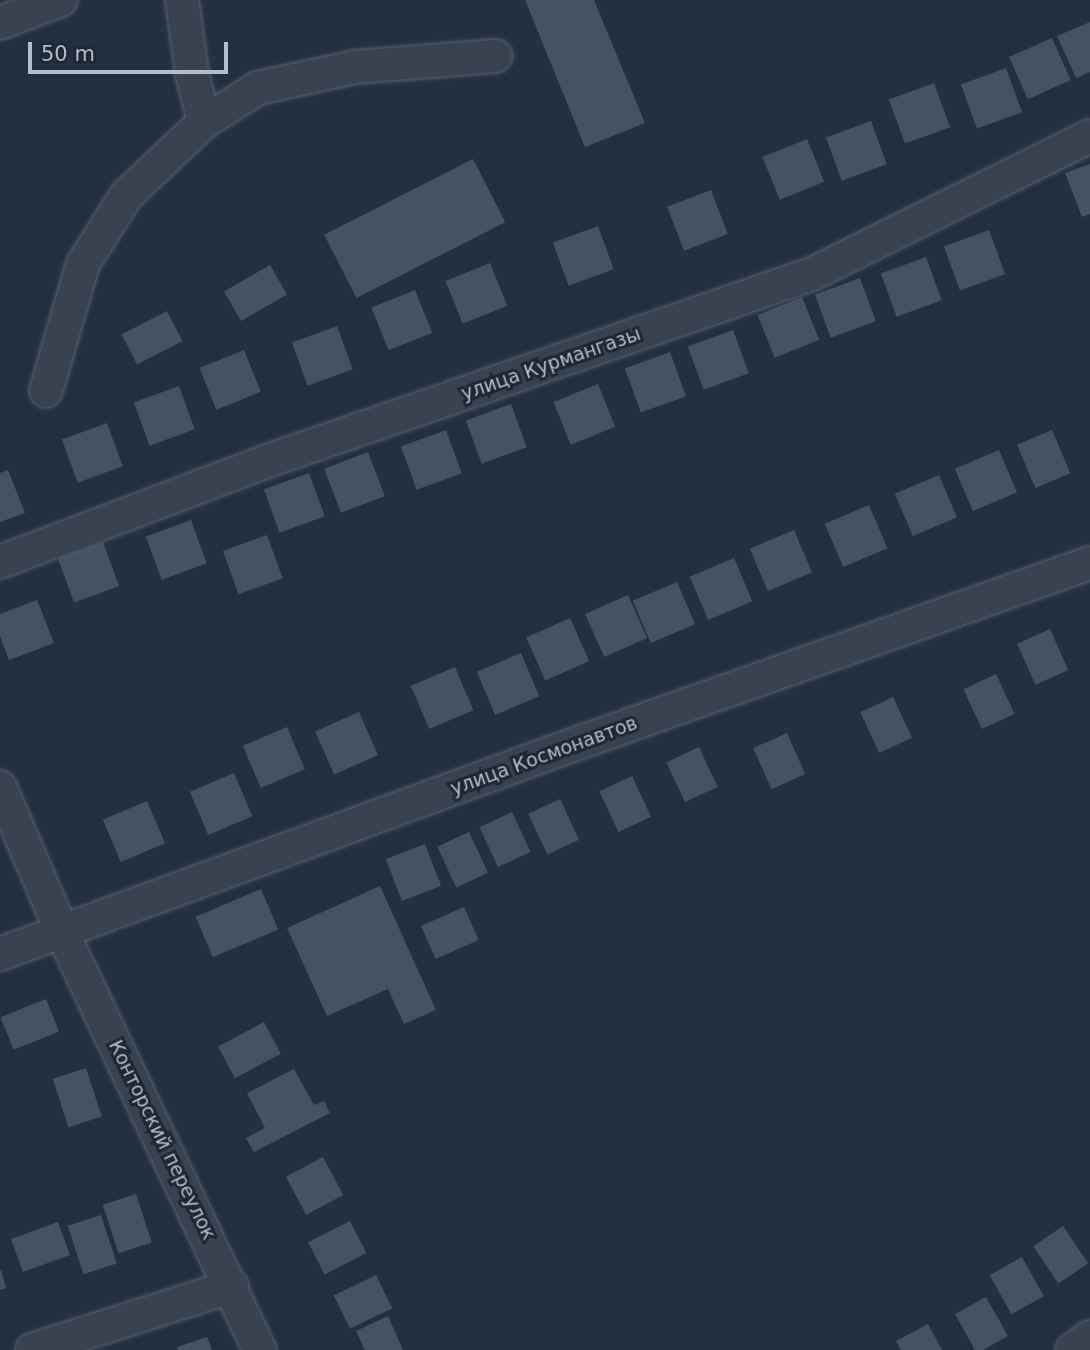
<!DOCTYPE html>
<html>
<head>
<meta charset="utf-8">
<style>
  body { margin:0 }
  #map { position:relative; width:1090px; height:1350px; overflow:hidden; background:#243040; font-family:"DejaVu Sans",sans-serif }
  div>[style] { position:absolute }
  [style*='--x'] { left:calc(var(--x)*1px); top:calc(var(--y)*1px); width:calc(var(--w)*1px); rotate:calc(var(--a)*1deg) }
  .building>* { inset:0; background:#455264; transform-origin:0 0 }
  .roads { filter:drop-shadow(0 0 2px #56606d) drop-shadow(0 0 2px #56606d) }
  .minor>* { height:32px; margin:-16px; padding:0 16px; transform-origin:16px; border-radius:16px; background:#384250 }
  span { translate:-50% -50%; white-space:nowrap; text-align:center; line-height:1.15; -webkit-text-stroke:6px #1d2735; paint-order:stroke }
  .street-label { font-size:19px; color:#b4bdca }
  .scale { position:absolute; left:28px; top:42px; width:200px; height:32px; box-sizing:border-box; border:4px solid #b4bdca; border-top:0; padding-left:9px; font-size:21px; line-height:24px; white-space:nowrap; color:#b4bdca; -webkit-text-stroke:5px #1d2735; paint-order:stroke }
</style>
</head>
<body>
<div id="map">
  <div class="building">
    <i style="clip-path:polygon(525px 0,594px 0,645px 123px,585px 147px)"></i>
    <i style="clip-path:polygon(1090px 22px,1090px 72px,1076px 78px,1057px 36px)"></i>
    <i style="left:1052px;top:38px;width:46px;height:47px;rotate:66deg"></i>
    <i style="left:1006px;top:68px;width:47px;height:48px;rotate:70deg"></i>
    <i style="left:934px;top:83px;width:47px;height:48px;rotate:70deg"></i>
    <i style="left:871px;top:121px;width:46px;height:48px;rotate:70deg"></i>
    <i style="left:807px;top:139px;width:46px;height:48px;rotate:68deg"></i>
    <i style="left:473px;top:159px;width:71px;height:167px;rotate:63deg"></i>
    <i style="clip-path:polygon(1090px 164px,1090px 214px,1082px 217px,1065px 173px)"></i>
    <i style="left:711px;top:190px;width:47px;height:47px;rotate:69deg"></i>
    <i style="left:598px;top:226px;width:46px;height:48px;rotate:70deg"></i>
    <i style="left:989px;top:230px;width:47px;height:48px;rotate:70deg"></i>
    <i style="left:926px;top:257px;width:46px;height:48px;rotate:70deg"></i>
    <i style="left:490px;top:263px;width:46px;height:48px;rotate:68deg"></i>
    <i style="left:270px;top:265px;width:34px;height:53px;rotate:60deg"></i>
    <i style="left:860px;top:278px;width:46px;height:48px;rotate:70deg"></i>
    <i style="left:415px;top:290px;width:46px;height:47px;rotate:68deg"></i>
    <i style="left:802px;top:297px;width:46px;height:48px;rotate:68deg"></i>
    <i style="left:167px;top:311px;width:34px;height:51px;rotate:63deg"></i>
    <i style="left:337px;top:326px;width:46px;height:48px;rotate:70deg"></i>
    <i style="left:733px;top:330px;width:46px;height:48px;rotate:70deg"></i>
    <i style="left:244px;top:350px;width:45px;height:48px;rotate:68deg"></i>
    <i style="left:670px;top:352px;width:47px;height:48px;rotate:70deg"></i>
    <i style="left:598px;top:384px;width:46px;height:48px;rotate:68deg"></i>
    <i style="left:179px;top:386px;width:46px;height:48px;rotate:70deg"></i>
    <i style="left:511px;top:404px;width:46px;height:48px;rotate:70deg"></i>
    <i style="left:107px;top:423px;width:46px;height:48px;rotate:70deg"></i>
    <i style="left:446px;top:430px;width:46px;height:48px;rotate:70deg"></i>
    <i style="left:1052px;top:430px;width:47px;height:38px;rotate:67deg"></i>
    <i style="left:999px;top:450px;width:46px;height:48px;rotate:67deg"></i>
    <i style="left:368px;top:452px;width:47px;height:47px;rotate:69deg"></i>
    <i style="clip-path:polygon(8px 470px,25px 513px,0 522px,0 473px)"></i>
    <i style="left:309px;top:473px;width:46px;height:48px;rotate:70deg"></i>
    <i style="left:939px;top:475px;width:46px;height:48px;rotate:67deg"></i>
    <i style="left:869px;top:505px;width:47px;height:48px;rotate:67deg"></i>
    <i style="left:191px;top:520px;width:46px;height:48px;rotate:70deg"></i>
    <i style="left:794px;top:530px;width:46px;height:48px;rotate:67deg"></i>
    <i style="left:267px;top:535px;width:46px;height:47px;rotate:70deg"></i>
    <i style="left:103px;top:542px;width:47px;height:48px;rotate:70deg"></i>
    <i style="left:734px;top:558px;width:47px;height:48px;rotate:67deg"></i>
    <i style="left:677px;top:582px;width:46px;height:48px;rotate:67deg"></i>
    <i style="left:628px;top:595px;width:47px;height:47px;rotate:66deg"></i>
    <i style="clip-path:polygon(37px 600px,54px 643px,9px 660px,0 636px,0 614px)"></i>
    <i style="left:570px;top:618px;width:47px;height:48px;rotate:66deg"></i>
    <i style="left:1050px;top:629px;width:45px;height:36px;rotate:66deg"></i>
    <i style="left:521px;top:653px;width:47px;height:48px;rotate:67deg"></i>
    <i style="left:455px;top:667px;width:47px;height:48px;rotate:67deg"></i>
    <i style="left:996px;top:674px;width:44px;height:36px;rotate:65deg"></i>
    <i style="left:893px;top:697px;width:45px;height:36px;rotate:65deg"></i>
    <i style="left:359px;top:712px;width:47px;height:48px;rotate:66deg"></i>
    <i style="left:287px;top:727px;width:46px;height:48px;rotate:67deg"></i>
    <i style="left:787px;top:733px;width:45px;height:37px;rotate:66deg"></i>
    <i style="left:699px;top:747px;width:44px;height:36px;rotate:65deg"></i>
    <i style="left:234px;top:773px;width:47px;height:48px;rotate:67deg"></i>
    <i style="left:632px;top:776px;width:45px;height:36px;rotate:65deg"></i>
    <i style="left:560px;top:799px;width:45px;height:35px;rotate:65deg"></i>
    <i style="left:147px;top:801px;width:46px;height:48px;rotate:67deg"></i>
    <i style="left:512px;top:812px;width:44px;height:36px;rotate:65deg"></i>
    <i style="left:469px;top:832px;width:45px;height:35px;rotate:65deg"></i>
    <i style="left:425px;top:844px;width:45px;height:42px;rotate:69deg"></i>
    <i style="clip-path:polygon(380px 886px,436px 1010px,404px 1024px,388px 989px,327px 1016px,287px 928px)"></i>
    <i style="left:261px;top:889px;width:44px;height:71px;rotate:67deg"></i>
    <i style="left:464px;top:907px;width:36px;height:47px;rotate:66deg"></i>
    <i style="left:46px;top:999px;width:35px;height:49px;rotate:68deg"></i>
    <i style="left:264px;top:1022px;width:36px;height:52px;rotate:62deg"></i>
    <i style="left:86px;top:1068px;width:51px;height:35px;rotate:72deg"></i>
    <i style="clip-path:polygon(294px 1069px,314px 1105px,324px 1101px,330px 1113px,254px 1152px,246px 1138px,265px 1128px,247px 1093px)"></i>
    <i style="left:323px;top:1157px;width:43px;height:42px;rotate:62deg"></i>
    <i style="left:136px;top:1194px;width:51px;height:35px;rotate:72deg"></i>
    <i style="left:101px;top:1215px;width:51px;height:35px;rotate:72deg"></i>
    <i style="left:350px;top:1221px;width:36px;height:47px;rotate:63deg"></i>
    <i style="left:58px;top:1222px;width:35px;height:50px;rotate:70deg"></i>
    <i style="left:1063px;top:1226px;width:45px;height:36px;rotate:56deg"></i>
    <i style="left:1022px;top:1257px;width:45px;height:37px;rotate:61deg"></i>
    <i style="clip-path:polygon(1px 1270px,6px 1288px,0 1290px,0 1271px)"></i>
    <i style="left:376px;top:1275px;width:37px;height:47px;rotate:64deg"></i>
    <i style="clip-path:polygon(986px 1297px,1008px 1336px,983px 1350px,975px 1350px,955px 1314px)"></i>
    <i style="clip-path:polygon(388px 1316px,403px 1350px,365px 1350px,356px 1331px)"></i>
    <i style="clip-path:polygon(928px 1324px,942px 1350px,901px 1350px,896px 1341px)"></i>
    <i style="clip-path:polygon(207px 1337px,212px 1350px,178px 1350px,177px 1347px)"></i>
  </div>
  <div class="roads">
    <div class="minor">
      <i style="--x:182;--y:0;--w:74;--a:82.2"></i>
      <i style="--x:192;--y:73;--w:50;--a:76.2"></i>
      <i style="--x:0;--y:23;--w:65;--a:-20.7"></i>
      <i style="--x:46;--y:391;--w:132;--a:-73.8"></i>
      <i style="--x:83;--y:264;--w:80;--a:-57.7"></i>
      <i style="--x:126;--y:196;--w:108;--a:-43.5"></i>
      <i style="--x:204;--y:122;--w:64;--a:-32.2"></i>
      <i style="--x:258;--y:88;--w:99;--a:-12.2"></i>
      <i style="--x:355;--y:67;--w:141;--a:-4.5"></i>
      <i style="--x:0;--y:562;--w:289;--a:-20.7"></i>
      <i style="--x:270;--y:460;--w:573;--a:-18.94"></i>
      <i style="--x:812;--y:274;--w:310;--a:-26.4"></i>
      <i style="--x:0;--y:787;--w:158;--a:66.8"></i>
      <i style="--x:62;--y:932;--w:463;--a:64.7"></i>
      <i style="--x:0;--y:954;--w:604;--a:-20.06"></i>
      <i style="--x:567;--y:747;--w:554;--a:-19.38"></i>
      <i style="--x:32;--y:1350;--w:210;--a:-17.7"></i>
      <i style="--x:1072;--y:1350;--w:22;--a:-36"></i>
    </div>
  </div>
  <div class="street-label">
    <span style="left:551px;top:364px;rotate:-19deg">улица Курмангазы</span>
    <span style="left:544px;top:756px;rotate:-20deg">улица Космонавтов</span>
    <span style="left:162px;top:1140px;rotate:64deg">Конторский переулок</span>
  </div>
  <div class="scale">50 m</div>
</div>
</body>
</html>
